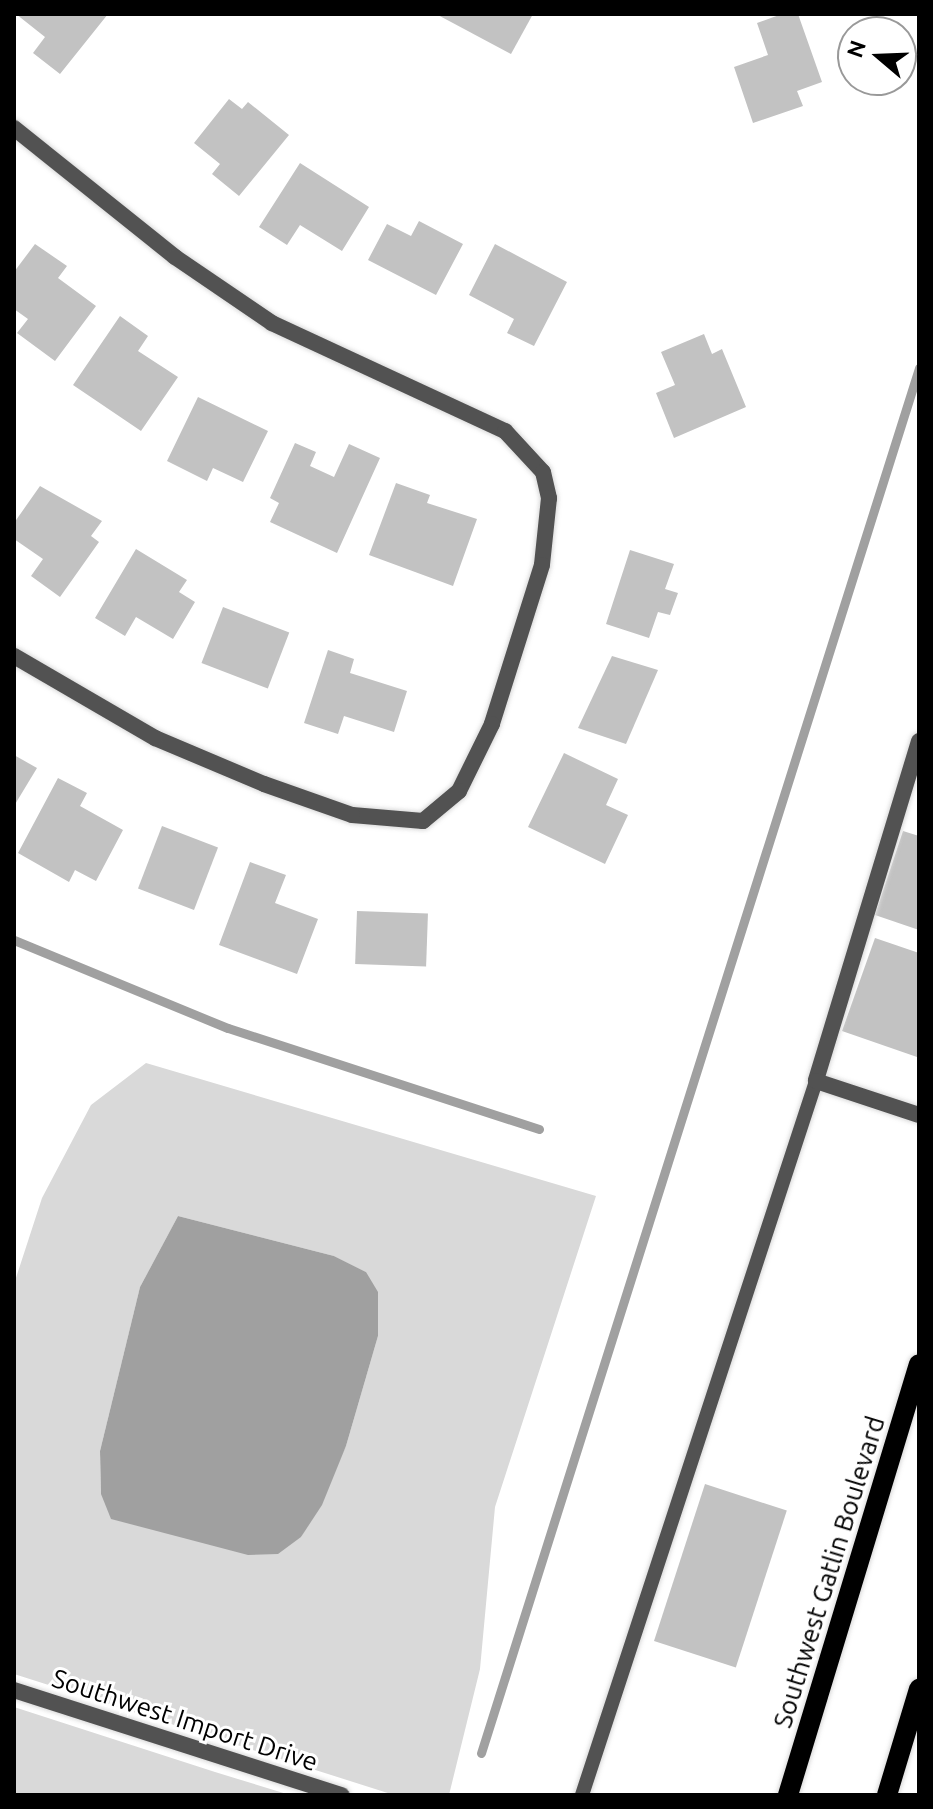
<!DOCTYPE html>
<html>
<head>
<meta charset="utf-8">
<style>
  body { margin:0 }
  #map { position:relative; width:933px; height:1809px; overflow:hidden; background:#fff; font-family:Ubuntu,sans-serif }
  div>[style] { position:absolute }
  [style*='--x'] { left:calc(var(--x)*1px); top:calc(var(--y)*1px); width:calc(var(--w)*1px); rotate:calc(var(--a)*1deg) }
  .green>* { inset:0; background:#d9d9d9 }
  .water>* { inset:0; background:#a0a0a0 }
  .stream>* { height:9px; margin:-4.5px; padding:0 4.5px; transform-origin:4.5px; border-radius:4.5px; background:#a0a0a0 }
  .building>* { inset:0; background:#c2c2c2; transform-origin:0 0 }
  .roads { filter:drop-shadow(0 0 2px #dbdbdb) drop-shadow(0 0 2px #dbdbdb) }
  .service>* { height:14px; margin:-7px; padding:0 7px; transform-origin:7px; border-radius:7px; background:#525252 }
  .minor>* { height:16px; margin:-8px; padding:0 8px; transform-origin:8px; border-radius:8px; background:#525252 }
  .tertiary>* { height:16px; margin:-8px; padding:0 8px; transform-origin:8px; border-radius:8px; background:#525252 }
  .primary>* { height:20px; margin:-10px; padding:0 10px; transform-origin:10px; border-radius:10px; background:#000 }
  span { translate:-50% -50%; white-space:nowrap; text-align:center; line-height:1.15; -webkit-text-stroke:6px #fff; paint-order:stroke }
  .street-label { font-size:26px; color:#000 }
  .frame { position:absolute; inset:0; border:16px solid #000; pointer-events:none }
  .north { position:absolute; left:837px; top:16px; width:80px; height:80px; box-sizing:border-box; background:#fff; border:2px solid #999; border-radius:50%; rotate:289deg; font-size:22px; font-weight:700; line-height:32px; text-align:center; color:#000 }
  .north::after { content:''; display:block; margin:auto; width:28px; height:36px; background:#000; clip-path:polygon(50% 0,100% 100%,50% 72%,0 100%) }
</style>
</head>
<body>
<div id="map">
  <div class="green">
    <i style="clip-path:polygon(evenodd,146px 1063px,596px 1196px,495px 1507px,480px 1669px,449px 1795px,394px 1795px,14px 1674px,14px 1284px,42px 1198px,91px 1105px,146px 1063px,178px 1216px,334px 1256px,366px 1272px,378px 1336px,346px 1446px,301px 1537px,101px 1494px,100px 1451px,140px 1287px,178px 1216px)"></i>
    <i style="clip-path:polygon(14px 1707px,215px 1772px,290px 1795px,14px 1795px)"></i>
  </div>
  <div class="water">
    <i style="clip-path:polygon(178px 1216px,334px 1256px,366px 1272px,378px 1292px,378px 1336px,346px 1446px,322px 1505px,301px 1537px,278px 1554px,248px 1555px,111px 1519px,101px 1494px,100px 1451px,140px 1287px)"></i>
  </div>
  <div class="stream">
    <i style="--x:14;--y:940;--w:231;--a:22.4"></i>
    <i style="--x:228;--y:1028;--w:327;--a:18"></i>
    <i style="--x:481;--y:1753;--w:1453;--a:-72.45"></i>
  </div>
  <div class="building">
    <i style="clip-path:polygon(16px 14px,108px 14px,60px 74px,33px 53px,45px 37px)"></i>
    <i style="clip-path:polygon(436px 14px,533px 14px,511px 54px)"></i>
    <i style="clip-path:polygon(782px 14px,798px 14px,822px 82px,797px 91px,803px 106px,753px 123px,734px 67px,768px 55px,757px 23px)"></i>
    <i style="clip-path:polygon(229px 99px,242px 109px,248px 102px,289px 135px,239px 196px,212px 174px,220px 164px,194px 143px)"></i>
    <i style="clip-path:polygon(300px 163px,369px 207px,342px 251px,300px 225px,287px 245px,259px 227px)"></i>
    <i style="clip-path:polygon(419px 221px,463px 244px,436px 295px,368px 260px,387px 224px,411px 236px)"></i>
    <i style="clip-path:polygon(35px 244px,67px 266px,58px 278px,96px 306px,55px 361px,17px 333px,28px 319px,14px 309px,14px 272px)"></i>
    <i style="clip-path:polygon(495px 244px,567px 282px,534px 346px,507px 333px,514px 319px,469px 295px)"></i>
    <i style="clip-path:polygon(120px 316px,148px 336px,138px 351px,178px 377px,141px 431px,73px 385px)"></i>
    <i style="clip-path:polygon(704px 334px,712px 354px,722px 349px,746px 407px,674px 438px,656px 393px,675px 385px,661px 352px)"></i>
    <i style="clip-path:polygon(198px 397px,268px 431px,243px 482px,213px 468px,207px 481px,167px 461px)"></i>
    <i style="clip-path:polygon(295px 443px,316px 452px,310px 466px,334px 477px,349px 444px,380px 458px,337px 553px,270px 522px,279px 503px,270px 498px)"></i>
    <i style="clip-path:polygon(396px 483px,430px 495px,427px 503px,477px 519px,453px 586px,369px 555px)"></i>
    <i style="clip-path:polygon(40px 486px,102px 521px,91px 536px,99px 542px,60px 597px,31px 576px,43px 559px,14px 539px,14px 523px)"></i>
    <i style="clip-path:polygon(136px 549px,187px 580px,179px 592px,195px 602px,173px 639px,136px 617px,125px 636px,95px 618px)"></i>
    <i style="clip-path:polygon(630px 550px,674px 564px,665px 589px,678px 593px,670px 615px,658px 612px,649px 638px,606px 624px)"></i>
    <i style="left:223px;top:607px;width:71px;height:60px;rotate:21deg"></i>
    <i style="clip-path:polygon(328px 650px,354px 659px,350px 673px,407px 691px,394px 732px,344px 716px,338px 734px,304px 723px)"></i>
    <i style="clip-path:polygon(612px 656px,658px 670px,626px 744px,578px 728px)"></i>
    <i style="clip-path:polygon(564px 753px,618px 779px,606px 805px,628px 815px,605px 864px,528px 827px)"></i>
    <i style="clip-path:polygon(14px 755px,37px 768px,14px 806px)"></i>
    <i style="clip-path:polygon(58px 778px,87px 793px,80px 806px,123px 830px,96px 881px,75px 870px,69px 882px,18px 853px)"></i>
    <i style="left:162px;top:826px;width:60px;height:67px;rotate:21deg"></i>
    <i style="clip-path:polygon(903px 831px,919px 836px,919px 930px,875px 915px)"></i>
    <i style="clip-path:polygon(250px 862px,286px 875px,275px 903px,318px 919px,297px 974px,219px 945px)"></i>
    <i style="left:357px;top:911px;width:71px;height:53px;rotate:2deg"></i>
    <i style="clip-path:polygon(875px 938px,919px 953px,917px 1057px,842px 1031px)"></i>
    <i style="left:705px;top:1484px;width:86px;height:165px;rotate:18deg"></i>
  </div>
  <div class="roads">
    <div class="service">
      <i style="--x:582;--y:1795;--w:751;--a:-71.85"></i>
    </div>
    <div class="minor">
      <i style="--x:14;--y:128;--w:206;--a:38.7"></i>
      <i style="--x:175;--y:257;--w:117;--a:34.2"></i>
      <i style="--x:272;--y:323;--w:257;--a:24.9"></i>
      <i style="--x:505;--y:431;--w:56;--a:47.2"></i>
      <i style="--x:543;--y:472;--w:27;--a:77"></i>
      <i style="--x:549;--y:498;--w:67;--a:96"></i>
      <i style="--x:542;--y:565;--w:167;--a:107.5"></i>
      <i style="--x:492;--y:724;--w:75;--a:116.2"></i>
      <i style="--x:459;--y:791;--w:47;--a:140.2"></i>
      <i style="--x:423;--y:821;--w:71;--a:-175.2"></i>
      <i style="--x:352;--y:815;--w:93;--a:-160.6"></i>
      <i style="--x:264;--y:784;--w:118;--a:-157.1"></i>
      <i style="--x:155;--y:738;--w:163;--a:-149.8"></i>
      <i style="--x:919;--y:741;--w:355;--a:106.9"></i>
      <i style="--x:816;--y:1081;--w:108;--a:18.3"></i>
    </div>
    <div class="tertiary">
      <i style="--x:14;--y:1690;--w:344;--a:17.8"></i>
    </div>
    <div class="primary">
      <i style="--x:788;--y:1795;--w:450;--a:-73.1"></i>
      <i style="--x:887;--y:1795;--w:111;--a:-73.2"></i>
    </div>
  </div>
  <div class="street-label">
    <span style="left:829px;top:1572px;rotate:-73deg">Southwest Gatlin Boulevard</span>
    <span style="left:185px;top:1720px;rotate:18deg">Southwest Import Drive</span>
  </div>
  <div class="frame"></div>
  <div class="north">N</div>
</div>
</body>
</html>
